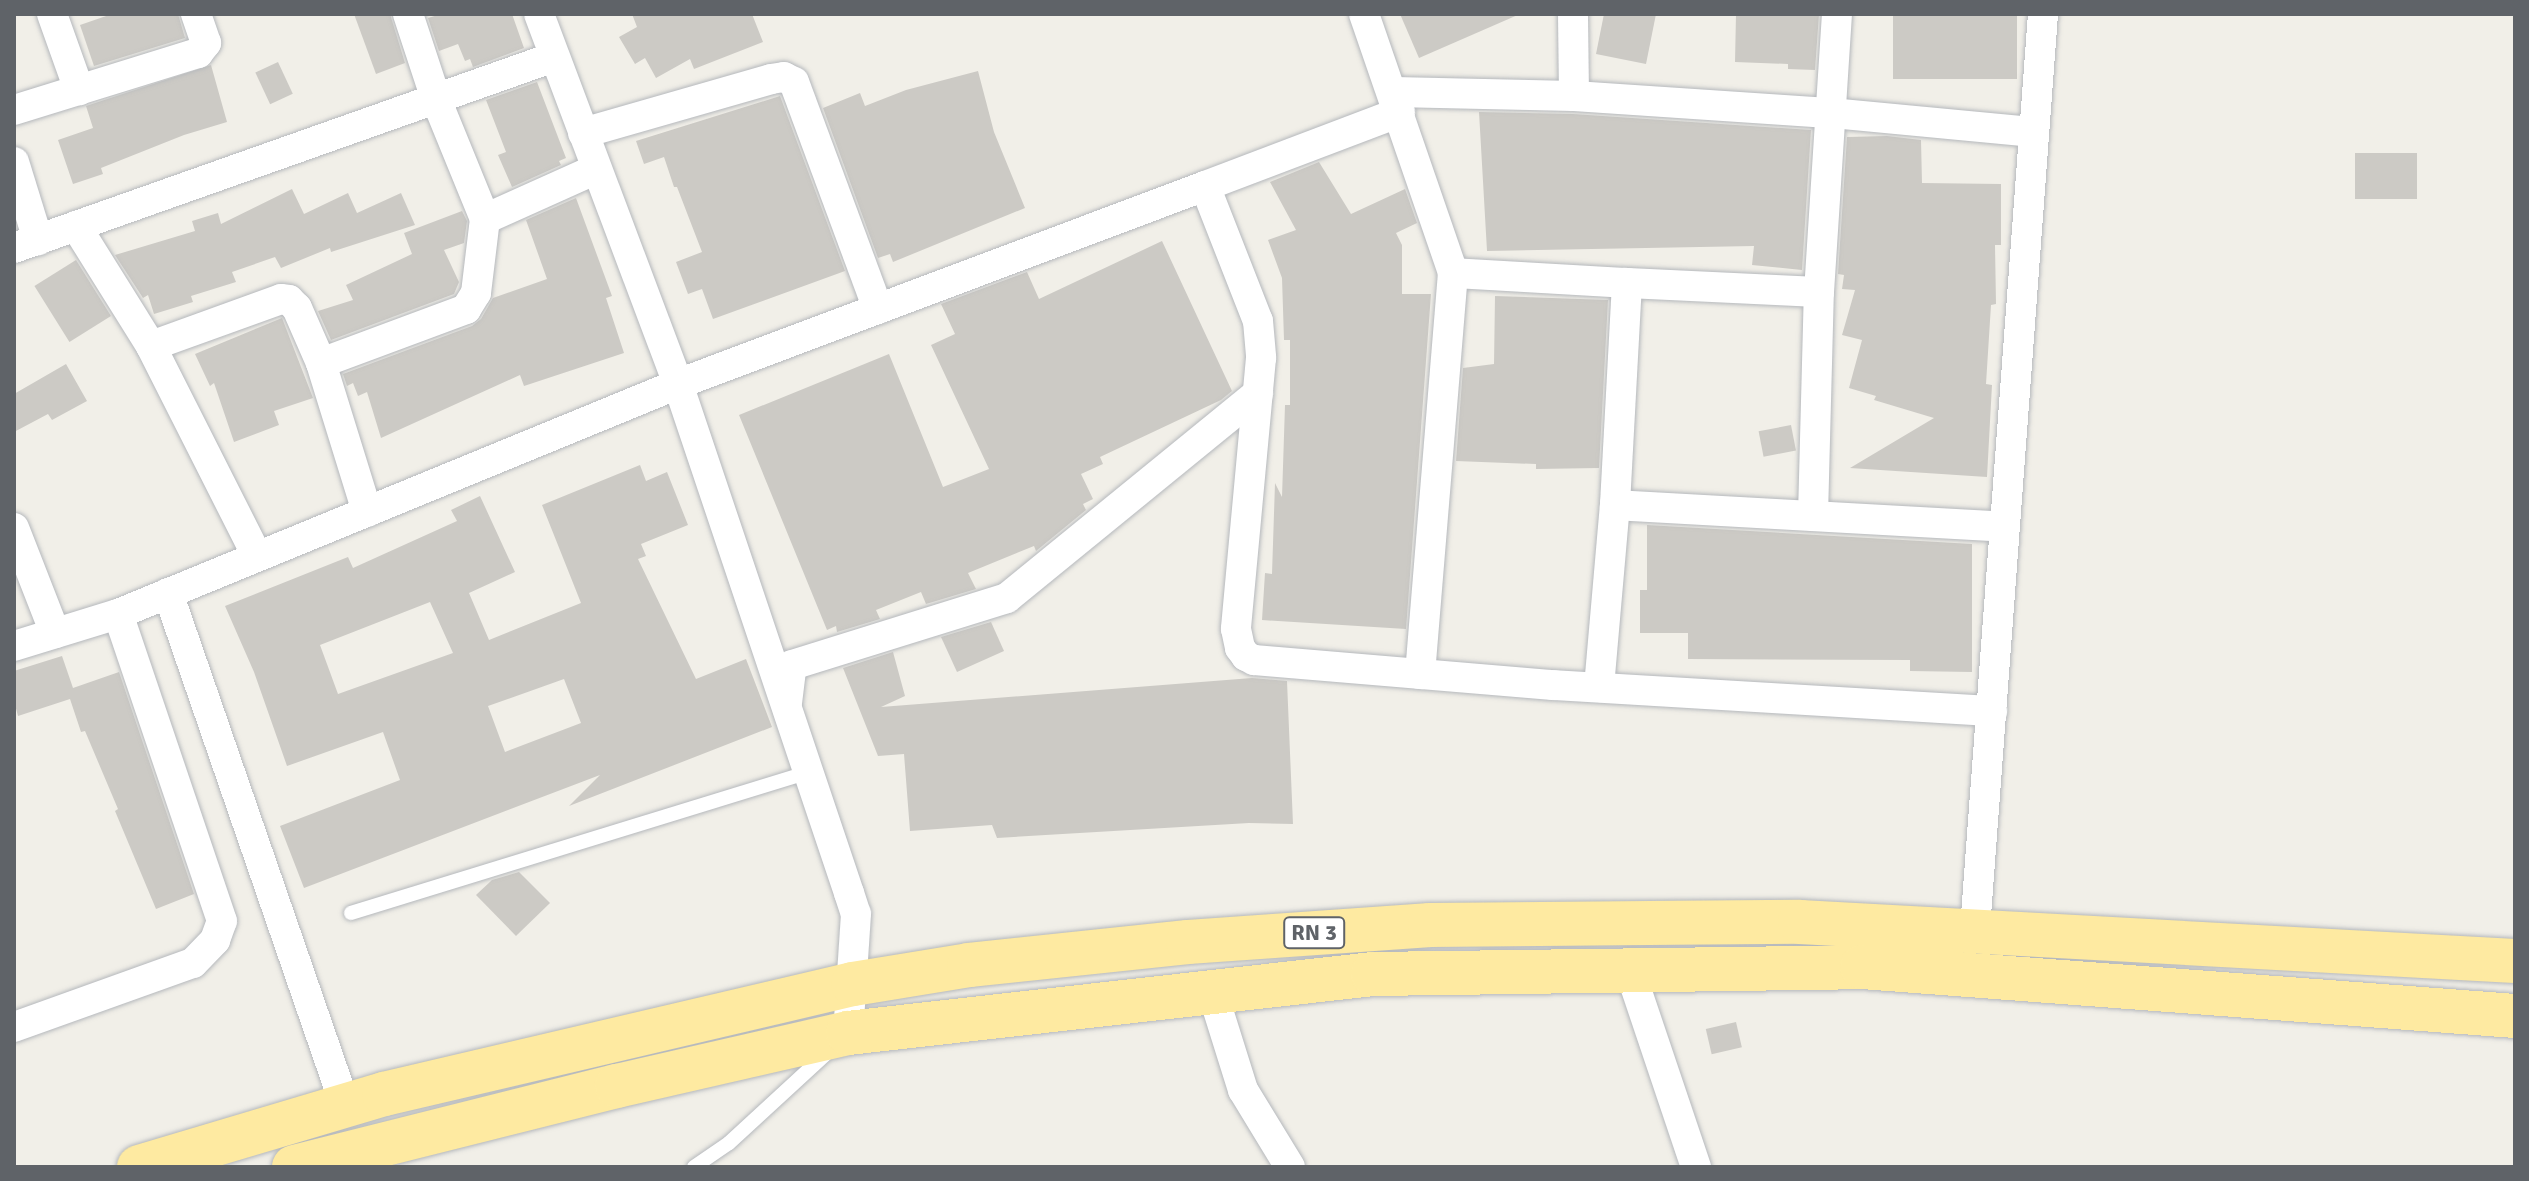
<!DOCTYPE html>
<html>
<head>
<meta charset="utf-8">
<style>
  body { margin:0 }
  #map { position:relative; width:2529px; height:1181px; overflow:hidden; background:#f1efe8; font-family:Signika,sans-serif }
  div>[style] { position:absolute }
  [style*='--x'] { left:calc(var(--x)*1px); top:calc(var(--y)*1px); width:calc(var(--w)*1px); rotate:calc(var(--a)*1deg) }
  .building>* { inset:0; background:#cccac5; transform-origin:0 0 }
  .roads { filter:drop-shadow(0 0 2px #b5b8bc) drop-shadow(0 0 2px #b5b8bc) }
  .service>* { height:14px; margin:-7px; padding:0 7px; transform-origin:7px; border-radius:7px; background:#fff }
  .minor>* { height:30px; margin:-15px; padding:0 15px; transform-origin:15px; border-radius:15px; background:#fff }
  .trunk>* { height:44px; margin:-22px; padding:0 22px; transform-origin:22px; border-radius:22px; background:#feeaa1 }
  span { translate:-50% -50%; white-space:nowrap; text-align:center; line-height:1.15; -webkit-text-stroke:7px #fff; paint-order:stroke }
  .shield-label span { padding:2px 6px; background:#fff; border:2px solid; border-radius:6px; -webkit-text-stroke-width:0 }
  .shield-label { font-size:22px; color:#5f6368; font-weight:700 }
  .frame { position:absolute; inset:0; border:16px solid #5f6368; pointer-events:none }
</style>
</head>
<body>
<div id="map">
  <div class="building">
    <i style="clip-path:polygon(112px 14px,178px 14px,185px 38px,94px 66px,80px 25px)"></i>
    <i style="clip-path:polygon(354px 14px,390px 14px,405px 63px,376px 74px)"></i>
    <i style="clip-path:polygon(441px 14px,512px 14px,524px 48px,473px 67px,470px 59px,465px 61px,458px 44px,439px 51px,428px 18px)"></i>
    <i style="clip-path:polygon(632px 14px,752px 14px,763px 42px,694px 69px,690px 59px,656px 78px,645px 58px,635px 64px,619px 37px,637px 27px)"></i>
    <i style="clip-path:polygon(1400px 14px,1520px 14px,1419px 58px)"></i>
    <i style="clip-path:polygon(1604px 14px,1656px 14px,1646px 64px,1596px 54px)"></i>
    <i style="clip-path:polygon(1736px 14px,1819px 14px,1815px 70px,1788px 69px,1788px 64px,1735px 62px)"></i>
    <i style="left:1893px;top:14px;width:124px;height:65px"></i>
    <i style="left:278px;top:62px;width:35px;height:25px;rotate:65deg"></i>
    <i style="clip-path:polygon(211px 65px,227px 122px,184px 135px,101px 168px,103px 174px,73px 184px,58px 140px,93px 128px,86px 106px)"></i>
    <i style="clip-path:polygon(978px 71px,994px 132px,1025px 208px,893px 262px,890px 254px,878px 258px,823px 108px,860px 93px,865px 106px,906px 90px)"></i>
    <i style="clip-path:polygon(537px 82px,566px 158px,559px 161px,561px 165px,512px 187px,498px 155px,506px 152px,486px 100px)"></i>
    <i style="clip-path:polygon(780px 96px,845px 271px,713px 319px,702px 289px,688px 294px,676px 262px,702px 252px,677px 187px,674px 187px,664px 157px,644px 164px,636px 141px)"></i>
    <i style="clip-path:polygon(1479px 112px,1573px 114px,1811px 130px,1802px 270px,1752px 265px,1754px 246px,1487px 251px)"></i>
    <i style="clip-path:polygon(1887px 136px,1921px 140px,1922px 183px,2001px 184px,2001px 245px,1995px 245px,1996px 304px,1991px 305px,1986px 384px,1992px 385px,1987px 477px,1850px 468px,1934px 418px,1874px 400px,1876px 396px,1849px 388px,1862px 340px,1842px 335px,1855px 290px,1842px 289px,1844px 275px,1838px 274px,1847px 137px)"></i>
    <i style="left:2355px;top:153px;width:62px;height:46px"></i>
    <i style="clip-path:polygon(1319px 162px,1351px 214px,1405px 189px,1417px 223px,1396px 233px,1402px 245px,1402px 294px,1431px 294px,1406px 629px,1262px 620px,1265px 573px,1272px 574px,1275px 483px,1282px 497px,1285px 405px,1290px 405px,1290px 340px,1284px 340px,1282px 278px,1268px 240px,1296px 230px,1270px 182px)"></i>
    <i style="clip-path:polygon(292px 189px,304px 214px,348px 193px,357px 213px,401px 193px,415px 225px,331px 252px,330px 248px,281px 268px,275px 257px,232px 272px,236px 282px,191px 296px,193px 302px,154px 314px,148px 295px,143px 298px,115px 255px,195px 231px,192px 221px,218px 213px,221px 224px)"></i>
    <i style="clip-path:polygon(576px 198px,612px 296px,606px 298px,624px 353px,524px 386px,520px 375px,381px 438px,367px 392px,358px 396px,353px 383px,347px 386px,343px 374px,472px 326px,481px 319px,493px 298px,547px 279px,526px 220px)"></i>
    <i style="clip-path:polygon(462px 211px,467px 221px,464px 243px,444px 250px,459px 282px,454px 294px,331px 340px,318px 311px,353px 300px,346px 285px,412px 254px,404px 233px)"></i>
    <i style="clip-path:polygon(1162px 241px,1232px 391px,1221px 400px,1100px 457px,1103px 464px,1081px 474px,1093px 499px,1083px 504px,1086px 510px,1036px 551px,1034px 546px,968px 573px,976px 589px,926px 604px,921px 592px,876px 610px,880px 619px,837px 632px,836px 626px,827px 630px,739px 415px,889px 354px,943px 487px,989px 469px,931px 345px,955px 334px,941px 304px,1027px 272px,1039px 299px)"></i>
    <i style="left:76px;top:260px;width:66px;height:49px;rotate:58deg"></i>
    <i style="clip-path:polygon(1495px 296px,1608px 300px,1599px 468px,1536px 469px,1536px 464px,1456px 461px,1463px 368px,1494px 364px)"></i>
    <i style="clip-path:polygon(282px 318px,313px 398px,274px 411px,279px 425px,234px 442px,214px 383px,210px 386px,195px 354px)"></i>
    <i style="clip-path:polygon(66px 364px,87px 401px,52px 420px,48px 414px,14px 432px,14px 394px)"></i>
    <i style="left:1791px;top:425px;width:26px;height:33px;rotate:79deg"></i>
    <i style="clip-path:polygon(evenodd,640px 465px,646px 481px,667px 472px,688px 525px,641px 544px,646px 556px,638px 559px,696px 679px,746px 659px,772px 727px,569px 806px,600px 775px,304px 888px,280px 826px,400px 780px,383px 732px,287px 766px,254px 672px,225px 606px,348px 557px,353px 568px,457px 521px,451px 510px,480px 496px,515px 572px,469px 593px,489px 640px,581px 603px,542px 505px,640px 465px,430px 602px,453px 653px,338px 694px,320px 645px,430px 602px,640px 465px,564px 679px,581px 723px,505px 752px,488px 706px,564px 679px)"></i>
    <i style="clip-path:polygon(1647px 525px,1972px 544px,1972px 672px,1910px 671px,1910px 660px,1688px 659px,1688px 633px,1640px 633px,1640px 590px,1647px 590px)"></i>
    <i style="clip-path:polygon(991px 622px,1004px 651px,957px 672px,941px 637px)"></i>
    <i style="clip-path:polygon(893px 652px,905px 696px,881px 707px,1252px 678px,1287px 681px,1293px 824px,1249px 823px,997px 838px,992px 825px,910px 831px,904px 754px,878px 756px,843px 668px)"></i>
    <i style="clip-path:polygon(62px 656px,73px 688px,119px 672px,194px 894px,156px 909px,115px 811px,118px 809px,85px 731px,81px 732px,70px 699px,18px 716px,14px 701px,14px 671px)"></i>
    <i style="clip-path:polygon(519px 872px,550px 903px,516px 936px,476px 895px,492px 880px)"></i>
    <i style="left:1736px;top:1022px;width:26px;height:31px;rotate:77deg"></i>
  </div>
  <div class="roads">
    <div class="service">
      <i style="--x:351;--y:913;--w:478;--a:-17.1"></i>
      <i style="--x:694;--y:1167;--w:42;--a:-34.4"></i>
      <i style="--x:729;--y:1143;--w:137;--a:-42.6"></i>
    </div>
    <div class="minor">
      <i style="--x:52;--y:14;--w:81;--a:70.4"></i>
      <i style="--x:408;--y:14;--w:89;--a:71.8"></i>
      <i style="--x:436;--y:99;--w:130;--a:67.8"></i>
      <i style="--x:539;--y:14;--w:395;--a:69.4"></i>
      <i style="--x:678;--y:384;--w:537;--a:71.43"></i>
      <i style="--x:849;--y:893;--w:22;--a:72"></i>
      <i style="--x:856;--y:914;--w:119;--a:93.8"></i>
      <i style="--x:1364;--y:14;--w:274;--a:71"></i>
      <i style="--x:1573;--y:14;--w:82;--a:89.3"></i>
      <i style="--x:1394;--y:92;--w:180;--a:1.3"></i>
      <i style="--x:1574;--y:96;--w:259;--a:3.8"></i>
      <i style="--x:1832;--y:113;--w:201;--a:5.4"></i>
      <i style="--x:14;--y:110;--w:193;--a:-17.2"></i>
      <i style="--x:198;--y:53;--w:13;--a:-51"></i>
      <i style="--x:206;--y:43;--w:31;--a:-109"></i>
      <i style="--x:1400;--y:112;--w:209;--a:159.2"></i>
      <i style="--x:1205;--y:186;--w:145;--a:68.6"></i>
      <i style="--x:1258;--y:321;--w:37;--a:85"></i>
      <i style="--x:1261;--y:358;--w:272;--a:95.3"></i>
      <i style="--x:1236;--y:629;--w:19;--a:78"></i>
      <i style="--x:1240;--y:648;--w:10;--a:53"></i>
      <i style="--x:1246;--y:656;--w:9;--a:27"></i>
      <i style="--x:1254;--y:660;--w:300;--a:4.8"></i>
      <i style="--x:1553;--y:685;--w:440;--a:3.4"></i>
      <i style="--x:583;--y:133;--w:196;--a:-16"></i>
      <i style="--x:771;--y:79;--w:13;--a:-9"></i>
      <i style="--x:784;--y:77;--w:11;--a:27"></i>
      <i style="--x:794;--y:82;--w:242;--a:69.7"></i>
      <i style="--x:14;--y:162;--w:82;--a:72.9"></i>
      <i style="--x:76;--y:226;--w:142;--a:58"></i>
      <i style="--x:14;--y:248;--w:573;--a:-19.48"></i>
      <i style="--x:1627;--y:283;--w:192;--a:2.7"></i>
      <i style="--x:321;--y:363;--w:155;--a:-20.4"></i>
      <i style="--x:466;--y:309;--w:19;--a:-58"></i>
      <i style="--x:476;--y:293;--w:75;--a:-83.1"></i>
      <i style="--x:485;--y:219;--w:122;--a:-24.2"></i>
      <i style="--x:1813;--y:516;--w:224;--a:-88.5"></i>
      <i style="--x:1819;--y:292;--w:279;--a:-86.3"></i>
      <i style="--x:14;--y:528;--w:113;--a:68.7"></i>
      <i style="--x:257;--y:556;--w:235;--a:-116.8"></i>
      <i style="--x:151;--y:346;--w:138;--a:-19.9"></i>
      <i style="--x:281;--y:299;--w:8;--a:7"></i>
      <i style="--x:289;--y:300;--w:11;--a:45"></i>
      <i style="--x:297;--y:308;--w:60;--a:66.4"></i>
      <i style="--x:321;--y:363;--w:156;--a:72.8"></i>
      <i style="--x:168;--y:593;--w:542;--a:70.93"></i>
      <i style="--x:14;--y:646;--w:109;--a:-17.1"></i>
      <i style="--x:118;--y:614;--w:605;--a:-22.33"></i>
      <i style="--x:678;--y:384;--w:563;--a:-20.59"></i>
      <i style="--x:1420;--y:674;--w:402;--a:-85.3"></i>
      <i style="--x:1453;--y:273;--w:174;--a:3.3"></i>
      <i style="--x:1627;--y:283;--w:222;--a:93.1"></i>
      <i style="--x:1615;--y:505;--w:389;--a:3.2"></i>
      <i style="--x:1599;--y:687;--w:183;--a:-85"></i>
      <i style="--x:787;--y:703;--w:38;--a:-83"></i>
      <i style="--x:792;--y:665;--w:225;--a:-17.3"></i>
      <i style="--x:1007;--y:598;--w:324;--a:-39.2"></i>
      <i style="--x:1975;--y:929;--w:918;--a:-85.75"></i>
      <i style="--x:1630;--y:971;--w:207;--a:71.4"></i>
      <i style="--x:1212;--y:991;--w:104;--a:72.6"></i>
      <i style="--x:1243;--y:1090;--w:90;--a:58.6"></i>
      <i style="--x:14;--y:1027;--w:190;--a:-19.7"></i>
      <i style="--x:193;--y:963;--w:32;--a:-46"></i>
      <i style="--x:215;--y:940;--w:20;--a:-70"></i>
      <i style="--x:222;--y:921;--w:324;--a:-108.7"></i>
    </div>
    <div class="trunk">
      <i style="--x:139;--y:1167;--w:256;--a:-16.6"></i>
      <i style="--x:384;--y:1094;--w:482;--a:-13.2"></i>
      <i style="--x:853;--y:984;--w:118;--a:-9.3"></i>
      <i style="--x:969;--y:965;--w:220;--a:-6"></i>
      <i style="--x:1188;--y:942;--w:243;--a:-4"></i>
      <i style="--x:1430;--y:925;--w:370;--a:-0.5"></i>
      <i style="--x:1800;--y:922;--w:716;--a:3.12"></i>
      <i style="--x:294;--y:1167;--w:333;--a:-14.1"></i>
      <i style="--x:617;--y:1086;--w:237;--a:-12.9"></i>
      <i style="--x:848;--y:1033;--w:528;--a:-6.41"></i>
      <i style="--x:1373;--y:974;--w:489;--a:-0.8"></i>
      <i style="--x:1862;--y:967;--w:655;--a:4.29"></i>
    </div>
  </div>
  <div class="shield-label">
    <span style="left:1314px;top:933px">RN 3</span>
  </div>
  <div class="frame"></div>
</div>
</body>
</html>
